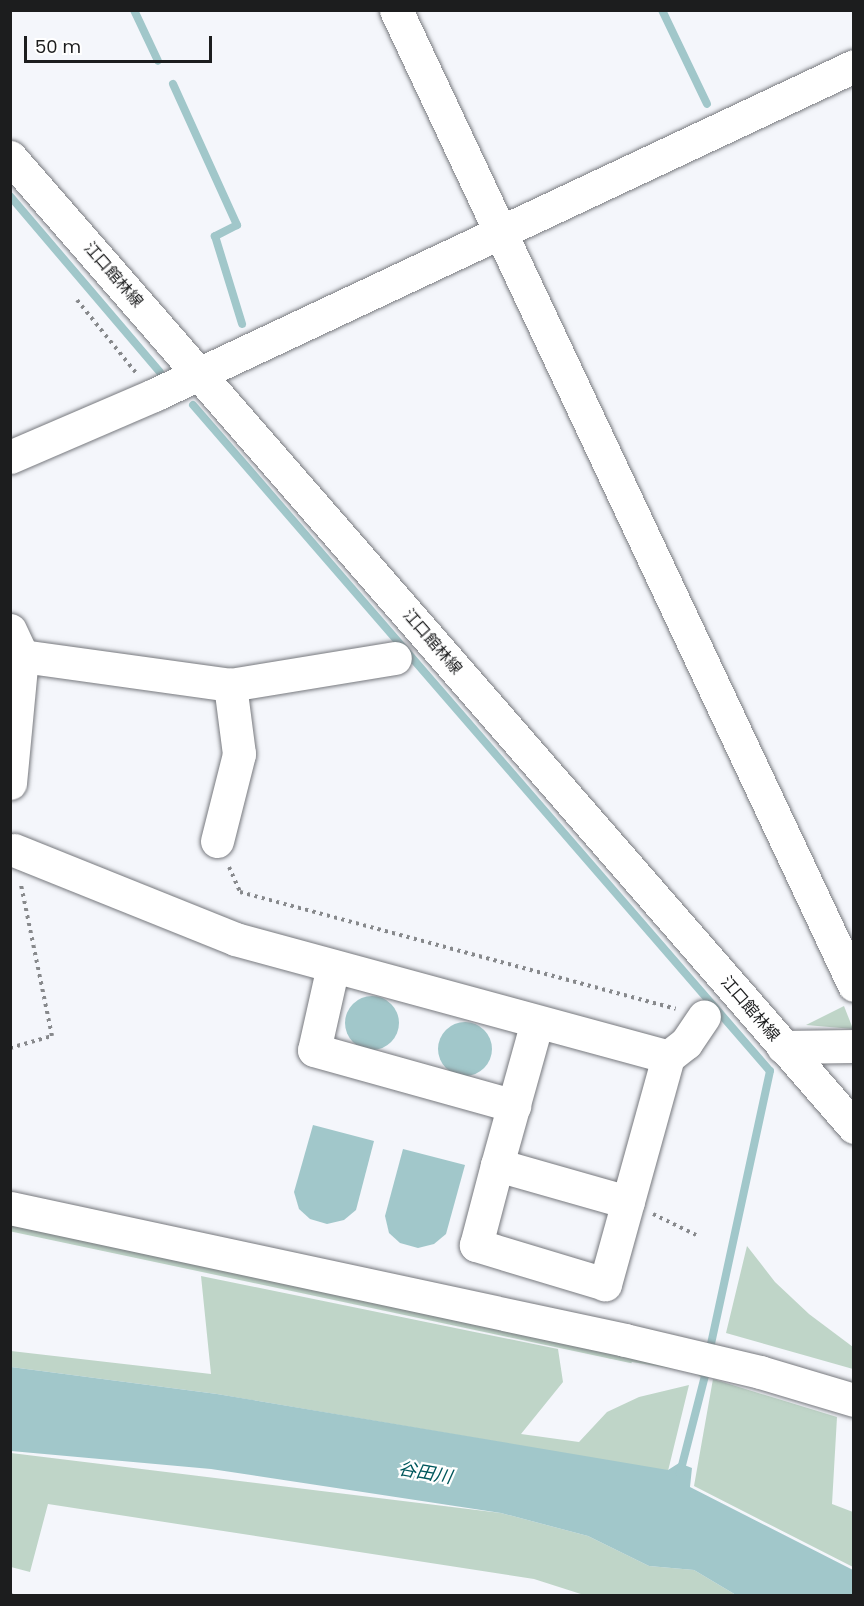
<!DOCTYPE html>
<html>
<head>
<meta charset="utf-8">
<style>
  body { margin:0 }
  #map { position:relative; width:864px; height:1606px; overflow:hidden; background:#f4f6fb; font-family:Poppins,"Noto Sans JP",sans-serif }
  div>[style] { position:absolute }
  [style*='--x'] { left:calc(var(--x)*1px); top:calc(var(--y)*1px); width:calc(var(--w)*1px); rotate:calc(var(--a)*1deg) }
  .green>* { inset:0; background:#bfd5c8; transform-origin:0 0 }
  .water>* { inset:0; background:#a1c7ca }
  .round { border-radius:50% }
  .stream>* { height:8px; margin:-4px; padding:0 4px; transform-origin:4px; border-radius:4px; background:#a1c7ca }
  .path>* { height:4px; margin-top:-2px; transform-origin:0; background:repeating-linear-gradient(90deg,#87898c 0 3px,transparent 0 7.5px) }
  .roads { filter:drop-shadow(0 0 2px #77797e) drop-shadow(0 0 2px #77797e) }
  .minor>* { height:33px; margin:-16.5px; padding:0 16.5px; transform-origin:16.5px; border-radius:16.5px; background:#fff }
  .major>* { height:33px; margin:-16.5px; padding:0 16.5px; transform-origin:16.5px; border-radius:16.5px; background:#fff }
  span { translate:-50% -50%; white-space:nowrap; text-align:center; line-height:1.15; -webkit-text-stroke:4.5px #fff; paint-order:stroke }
  .street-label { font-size:16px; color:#1c1d1e }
  .water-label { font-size:18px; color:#00575c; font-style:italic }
  .frame { position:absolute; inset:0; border:12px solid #1c1d1e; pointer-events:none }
  .scale { position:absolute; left:24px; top:36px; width:188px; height:27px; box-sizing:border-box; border:3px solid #1c1d1e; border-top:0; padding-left:8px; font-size:18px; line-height:21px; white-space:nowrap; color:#1c1d1e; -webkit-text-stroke:4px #fff; paint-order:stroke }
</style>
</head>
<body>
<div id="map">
  <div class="green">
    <i style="clip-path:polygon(844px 1006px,853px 1029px,806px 1025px)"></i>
    <i style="left:11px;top:1214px;width:638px;height:17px;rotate:12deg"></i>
    <i style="clip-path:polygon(747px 1246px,775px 1282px,809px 1314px,853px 1347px,853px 1369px,726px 1333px)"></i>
    <i style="clip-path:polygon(201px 1276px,558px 1349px,563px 1382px,521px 1434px,579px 1442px,607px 1412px,639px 1397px,689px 1385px,668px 1471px,217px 1394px,11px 1367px,11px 1351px,211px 1374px)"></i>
    <i style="clip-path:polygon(652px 1351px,702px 1363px,701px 1377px,693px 1372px,608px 1358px)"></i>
    <i style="clip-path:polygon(713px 1379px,837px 1417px,832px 1504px,853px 1512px,853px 1567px,694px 1486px)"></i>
    <i style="clip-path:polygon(11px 1453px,501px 1513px,588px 1536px,649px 1566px,694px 1570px,736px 1595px,584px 1595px,534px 1579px,48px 1504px,30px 1572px,11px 1567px)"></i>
  </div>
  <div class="water">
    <i class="round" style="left:345px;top:996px;width:54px;height:54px"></i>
    <i class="round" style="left:438px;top:1022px;width:54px;height:54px"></i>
    <i style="clip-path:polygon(313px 1125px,374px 1141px,356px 1210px,344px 1220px,327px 1224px,310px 1219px,299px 1209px,294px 1192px)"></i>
    <i style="clip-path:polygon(403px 1149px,465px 1165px,446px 1234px,434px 1244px,418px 1248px,400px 1243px,389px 1233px,385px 1216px)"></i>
    <i style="clip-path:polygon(11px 1367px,217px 1394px,668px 1470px,679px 1463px,692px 1468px,690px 1487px,853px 1570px,853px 1595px,736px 1595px,694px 1570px,649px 1566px,588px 1536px,501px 1513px,211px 1469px,11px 1451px)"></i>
  </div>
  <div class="stream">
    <i style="--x:134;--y:10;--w:56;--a:64.8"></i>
    <i style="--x:662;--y:10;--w:104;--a:64.4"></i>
    <i style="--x:173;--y:84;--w:155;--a:65.6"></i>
    <i style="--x:237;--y:225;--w:25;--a:153"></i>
    <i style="--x:215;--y:236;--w:92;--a:72.9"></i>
    <i style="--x:10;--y:196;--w:231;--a:49.6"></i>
    <i style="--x:193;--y:405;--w:881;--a:49.1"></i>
    <i style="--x:770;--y:1071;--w:289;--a:102.2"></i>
    <i style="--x:680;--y:1473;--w:108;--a:-75.6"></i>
  </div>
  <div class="path">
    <i style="--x:77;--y:300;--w:95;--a:51"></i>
    <i style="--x:229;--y:867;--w:27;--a:66"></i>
    <i style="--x:240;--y:892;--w:451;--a:15"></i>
    <i style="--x:10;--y:1048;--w:44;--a:-15.9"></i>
    <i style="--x:52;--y:1036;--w:154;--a:-101.6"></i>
    <i style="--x:653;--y:1214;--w:48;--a:26"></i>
    <i style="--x:10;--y:1595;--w:3;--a:18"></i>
  </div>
  <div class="roads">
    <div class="minor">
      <i style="--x:396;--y:10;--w:1077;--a:64.84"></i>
      <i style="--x:10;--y:457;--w:157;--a:-23.3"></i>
      <i style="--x:154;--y:395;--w:773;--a:-25.17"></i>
      <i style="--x:10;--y:630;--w:29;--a:65"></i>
      <i style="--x:22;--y:656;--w:210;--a:7.9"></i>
      <i style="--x:230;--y:685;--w:167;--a:-9.3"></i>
      <i style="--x:10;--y:783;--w:128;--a:-84.6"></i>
      <i style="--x:217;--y:841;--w:90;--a:-75.8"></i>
      <i style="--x:239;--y:754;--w:70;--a:-97.4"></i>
      <i style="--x:14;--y:850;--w:238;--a:21.9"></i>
      <i style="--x:235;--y:939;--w:449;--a:15.2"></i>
      <i style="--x:668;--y:1057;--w:236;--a:105.5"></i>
      <i style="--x:605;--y:1284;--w:135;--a:-163.2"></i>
      <i style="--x:476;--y:1245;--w:83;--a:-75.3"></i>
      <i style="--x:497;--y:1165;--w:136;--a:15.8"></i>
      <i style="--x:333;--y:966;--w:86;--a:102.7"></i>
      <i style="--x:314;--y:1050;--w:208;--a:15.6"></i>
      <i style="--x:783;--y:1047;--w:71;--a:-0.8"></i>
      <i style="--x:668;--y:1057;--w:23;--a:-38"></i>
      <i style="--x:686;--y:1043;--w:32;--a:-56"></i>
      <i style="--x:497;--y:1165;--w:148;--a:-74.4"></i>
      <i style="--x:10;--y:1208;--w:629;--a:12.11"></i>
      <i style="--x:625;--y:1340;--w:139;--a:13.3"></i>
      <i style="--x:760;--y:1372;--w:98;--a:16.6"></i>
    </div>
    <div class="major">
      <i style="--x:10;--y:157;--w:1286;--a:48.97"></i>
    </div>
  </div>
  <div class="street-label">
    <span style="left:113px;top:275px;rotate:49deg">江口館林線</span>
    <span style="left:432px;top:642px;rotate:49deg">江口館林線</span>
    <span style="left:750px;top:1009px;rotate:49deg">江口館林線</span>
  </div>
  <div class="water-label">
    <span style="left:425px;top:1473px;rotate:10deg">谷田川</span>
  </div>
  <div class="frame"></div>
  <div class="scale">50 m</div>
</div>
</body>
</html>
